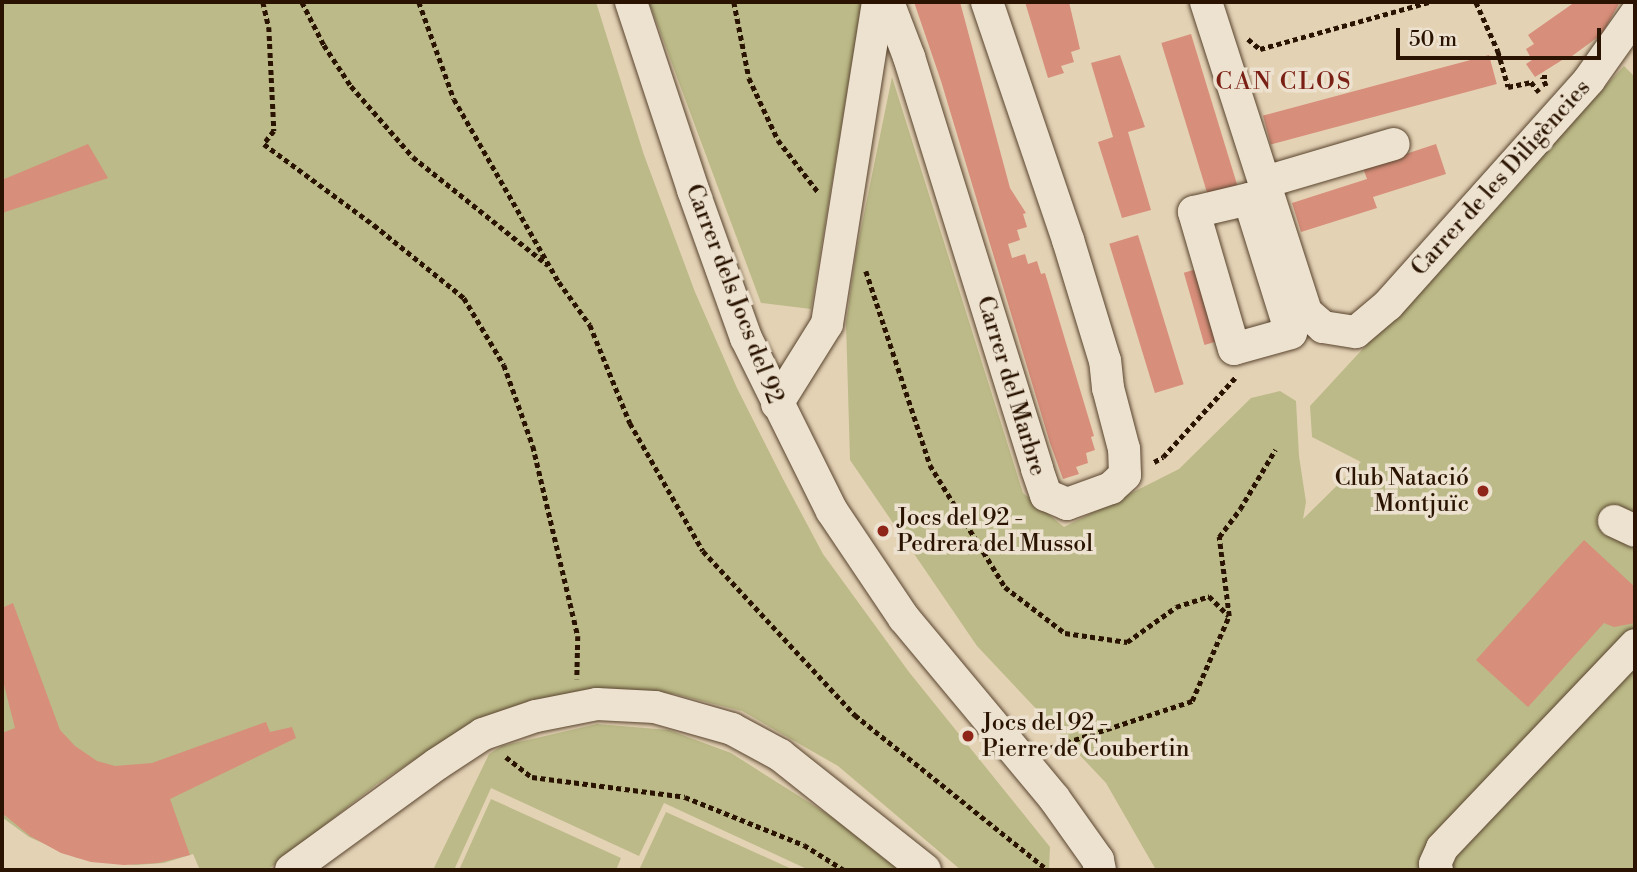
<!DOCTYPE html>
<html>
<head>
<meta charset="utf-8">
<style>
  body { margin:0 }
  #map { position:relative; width:1637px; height:872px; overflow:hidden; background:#e4d2b5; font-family:"Libre Bodoni",serif }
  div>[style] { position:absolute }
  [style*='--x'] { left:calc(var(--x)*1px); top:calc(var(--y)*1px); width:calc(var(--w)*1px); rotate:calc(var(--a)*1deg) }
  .green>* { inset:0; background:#bcba88 }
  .building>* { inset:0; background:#d78e7a; transform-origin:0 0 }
  .path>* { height:4.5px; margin-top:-2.25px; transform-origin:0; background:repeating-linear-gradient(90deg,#2a1401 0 5px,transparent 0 8.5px) }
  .roads { filter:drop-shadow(0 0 2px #58442e) drop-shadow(0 0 2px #58442e) }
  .minor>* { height:32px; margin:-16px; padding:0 16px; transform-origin:16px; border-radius:16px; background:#ede2cf }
  .dots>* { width:19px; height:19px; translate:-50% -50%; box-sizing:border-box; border:4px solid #ede2cf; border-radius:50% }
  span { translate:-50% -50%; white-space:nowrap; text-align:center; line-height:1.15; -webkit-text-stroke:7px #ede2cf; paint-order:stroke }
  .street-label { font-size:23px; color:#2a1401 }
  .poi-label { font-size:23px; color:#2a1401 }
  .right { translate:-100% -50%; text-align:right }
  .left { translate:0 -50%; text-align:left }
  .neighbourhood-label { font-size:24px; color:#7a1f14; letter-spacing:2px }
  .frame { position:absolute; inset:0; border:4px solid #2a1401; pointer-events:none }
  .scale { position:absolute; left:1396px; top:28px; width:205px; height:32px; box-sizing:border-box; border:4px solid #2a1401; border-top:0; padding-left:9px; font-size:21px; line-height:24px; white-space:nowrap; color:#2a1401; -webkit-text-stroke:5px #ede2cf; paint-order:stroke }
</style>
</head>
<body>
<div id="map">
  <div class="green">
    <i style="clip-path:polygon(2px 2px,596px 2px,644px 155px,695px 292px,737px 388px,783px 479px,823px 554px,909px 672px,1050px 847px,1049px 870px,961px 870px,838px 766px,742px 711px,674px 694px,609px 689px,550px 700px,460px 730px,377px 784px,270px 868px,262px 870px,200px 870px,193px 854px,164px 863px,136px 865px,77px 858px,29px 837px,3px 818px)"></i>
    <i style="clip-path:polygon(649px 2px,862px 2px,811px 309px,761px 303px)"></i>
    <i style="clip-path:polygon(1624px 66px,1635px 77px,1635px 870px,1156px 870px,1106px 783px,977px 646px,850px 460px,846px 323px,856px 253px,892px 77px,1023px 493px,1064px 527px,1179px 469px,1251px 398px,1280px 391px,1296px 401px,1299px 456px,1306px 502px,1303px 519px,1361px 462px,1312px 437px,1310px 406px)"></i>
    <i style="clip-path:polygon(597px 724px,669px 730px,731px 753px,832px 817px,901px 870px,809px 870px,664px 803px,639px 856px,491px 788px,454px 870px,433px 870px,489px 754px,502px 746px)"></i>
    <i style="clip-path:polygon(491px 799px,621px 858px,616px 870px,459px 870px)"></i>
    <i style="clip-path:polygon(666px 812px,794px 870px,639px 870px)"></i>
  </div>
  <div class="building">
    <i style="clip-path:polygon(914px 2px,960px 2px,1010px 188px,1026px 213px,1023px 214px,1027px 227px,1017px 230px,1020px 240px,1008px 244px,1012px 258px,1025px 254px,1028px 264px,1037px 261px,1041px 274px,1045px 273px,1094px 436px,1091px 437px,1095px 450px,1086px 453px,1088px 463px,1076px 467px,1079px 474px,1063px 479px,1050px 443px,941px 81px)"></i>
    <i style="clip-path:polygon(1025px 2px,1069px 2px,1080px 49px,1071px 52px,1074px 62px,1061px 66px,1064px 73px,1048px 78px)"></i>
    <i style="clip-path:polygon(1575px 2px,1620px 2px,1602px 34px,1568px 59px,1567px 57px,1535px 77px,1526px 64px,1532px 60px,1526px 49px,1534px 44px,1528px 35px)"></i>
    <i style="left:1191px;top:34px;width:158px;height:31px;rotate:73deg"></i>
    <i style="clip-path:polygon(1120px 55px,1145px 127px,1128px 132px,1151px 210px,1122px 218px,1098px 142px,1113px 137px,1091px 63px)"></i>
    <i style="left:1489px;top:55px;width:30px;height:234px;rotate:75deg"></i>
    <i style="clip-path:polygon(88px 144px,108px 178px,2px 213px,2px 180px)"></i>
    <i style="clip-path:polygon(1436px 144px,1446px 174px,1373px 197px,1377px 208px,1301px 232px,1292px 203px,1367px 179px,1363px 168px)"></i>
    <i style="left:1138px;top:235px;width:156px;height:30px;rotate:73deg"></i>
    <i style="left:1204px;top:267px;width:75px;height:21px;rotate:74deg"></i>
    <i style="clip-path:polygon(1584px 540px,1635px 587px,1635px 623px,1614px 627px,1604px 623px,1528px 707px,1476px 660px)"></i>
    <i style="clip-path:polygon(13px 603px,60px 730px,75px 746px,97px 761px,115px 766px,152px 763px,266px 722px,270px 732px,292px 727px,296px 738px,170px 799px,190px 855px,158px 863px,124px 865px,91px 862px,61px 853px,30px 836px,2px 813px,2px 733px,15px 728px,2px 677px,2px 608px)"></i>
  </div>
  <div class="path">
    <i style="--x:263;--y:2;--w:26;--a:77"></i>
    <i style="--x:269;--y:27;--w:104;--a:87.2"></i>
    <i style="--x:274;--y:131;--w:16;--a:128"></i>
    <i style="--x:264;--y:144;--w:137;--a:36.4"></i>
    <i style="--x:374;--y:225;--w:116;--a:39"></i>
    <i style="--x:464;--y:298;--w:78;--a:59.2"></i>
    <i style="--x:504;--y:365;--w:86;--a:70.3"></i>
    <i style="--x:533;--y:446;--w:195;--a:76.7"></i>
    <i style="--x:578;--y:636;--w:43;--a:91.3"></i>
    <i style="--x:302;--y:2;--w:48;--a:62.9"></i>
    <i style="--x:324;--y:45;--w:49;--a:56.6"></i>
    <i style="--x:351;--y:86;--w:94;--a:48.9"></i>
    <i style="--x:413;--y:157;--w:173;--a:38.7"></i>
    <i style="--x:419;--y:2;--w:103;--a:70.2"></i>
    <i style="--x:454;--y:99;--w:211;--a:60.2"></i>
    <i style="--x:559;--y:282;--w:53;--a:54.2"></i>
    <i style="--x:590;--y:325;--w:106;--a:67.8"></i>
    <i style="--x:630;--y:423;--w:147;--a:60.3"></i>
    <i style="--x:703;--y:551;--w:224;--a:47.2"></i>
    <i style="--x:855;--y:715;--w:248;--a:38.8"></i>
    <i style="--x:734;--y:2;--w:77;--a:78.8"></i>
    <i style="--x:749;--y:78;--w:68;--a:64.9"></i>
    <i style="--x:778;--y:140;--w:67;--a:52.3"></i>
    <i style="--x:1476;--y:2;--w:54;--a:65.8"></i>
    <i style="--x:1498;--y:51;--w:37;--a:74"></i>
    <i style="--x:1508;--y:87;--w:24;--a:-12"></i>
    <i style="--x:1531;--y:82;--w:13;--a:51"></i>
    <i style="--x:1248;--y:39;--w:16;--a:40"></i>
    <i style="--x:1260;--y:49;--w:176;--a:-15.5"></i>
    <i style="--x:1546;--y:86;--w:10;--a:-114"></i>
    <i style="--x:1542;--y:77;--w:9;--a:0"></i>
    <i style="--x:866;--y:271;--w:204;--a:71.7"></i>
    <i style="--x:930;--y:465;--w:143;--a:58.4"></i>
    <i style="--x:1005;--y:587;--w:76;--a:37.5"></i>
    <i style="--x:1065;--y:633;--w:63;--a:8.3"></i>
    <i style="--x:1127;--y:642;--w:60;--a:-35.5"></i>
    <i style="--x:1176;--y:607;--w:35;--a:-18"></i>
    <i style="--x:1209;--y:596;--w:28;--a:45"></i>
    <i style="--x:1154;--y:462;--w:10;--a:-29"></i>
    <i style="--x:1163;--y:457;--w:107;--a:-47.7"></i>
    <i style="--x:1050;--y:748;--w:150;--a:-18.3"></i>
    <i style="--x:1192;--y:701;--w:93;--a:-66.5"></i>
    <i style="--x:1229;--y:616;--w:80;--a:-97.2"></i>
    <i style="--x:1219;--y:537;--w:35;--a:-53"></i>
    <i style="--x:1240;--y:509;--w:69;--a:-59.3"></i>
    <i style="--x:506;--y:757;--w:33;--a:38"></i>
    <i style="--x:532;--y:777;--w:154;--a:7.4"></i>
    <i style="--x:685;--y:797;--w:128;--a:22"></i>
    <i style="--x:804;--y:845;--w:47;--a:32"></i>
  </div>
  <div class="roads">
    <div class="minor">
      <i style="--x:631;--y:2;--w:198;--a:71.7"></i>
      <i style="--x:693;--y:190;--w:157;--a:70.3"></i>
      <i style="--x:746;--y:338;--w:193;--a:63.6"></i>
      <i style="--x:832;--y:511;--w:129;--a:56.1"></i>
      <i style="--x:904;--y:618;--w:234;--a:50.2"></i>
      <i style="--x:1054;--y:798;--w:76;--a:54.6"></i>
      <i style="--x:1098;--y:860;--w:10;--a:79"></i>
      <i style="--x:888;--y:2;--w:59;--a:69.1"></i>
      <i style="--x:909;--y:57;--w:431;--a:72.7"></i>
      <i style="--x:1037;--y:469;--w:28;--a:71"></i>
      <i style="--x:1046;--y:495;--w:23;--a:23"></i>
      <i style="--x:1067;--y:504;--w:47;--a:-20"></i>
      <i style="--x:1111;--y:488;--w:19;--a:-43"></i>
      <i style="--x:1125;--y:475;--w:26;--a:-92"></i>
      <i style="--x:1124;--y:449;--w:63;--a:-104.7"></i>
      <i style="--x:1108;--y:388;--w:27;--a:-96"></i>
      <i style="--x:1105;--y:361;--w:127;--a:-107"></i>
      <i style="--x:1068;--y:240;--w:251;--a:-108.8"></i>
      <i style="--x:1206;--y:2;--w:326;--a:72.1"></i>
      <i style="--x:1306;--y:312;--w:23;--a:41"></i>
      <i style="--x:1323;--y:327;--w:33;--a:9"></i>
      <i style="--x:1356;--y:332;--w:42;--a:-40.2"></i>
      <i style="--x:1388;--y:305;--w:302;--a:-48.2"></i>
      <i style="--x:1589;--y:80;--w:80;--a:-54.7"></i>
      <i style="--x:1265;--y:182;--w:134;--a:-16.4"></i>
      <i style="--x:1249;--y:199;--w:140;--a:72.6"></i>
      <i style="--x:1291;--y:333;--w:59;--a:164.3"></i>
      <i style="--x:1234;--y:349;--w:143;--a:-106.3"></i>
      <i style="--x:1194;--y:212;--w:57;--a:-13.3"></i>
      <i style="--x:777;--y:404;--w:94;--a:-58"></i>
      <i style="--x:827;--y:324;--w:326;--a:-81"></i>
      <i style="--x:1614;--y:521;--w:23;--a:25"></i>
      <i style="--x:291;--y:870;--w:180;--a:-36"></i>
      <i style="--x:437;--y:764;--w:55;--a:-33.1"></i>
      <i style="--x:483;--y:734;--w:56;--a:-18.8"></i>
      <i style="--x:536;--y:716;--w:62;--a:-11.1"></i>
      <i style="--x:597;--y:704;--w:58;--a:3"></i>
      <i style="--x:655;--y:707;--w:80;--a:15.9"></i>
      <i style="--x:732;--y:729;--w:55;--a:28.4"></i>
      <i style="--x:780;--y:755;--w:185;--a:38.4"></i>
      <i style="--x:1437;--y:870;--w:6;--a:-108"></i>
      <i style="--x:1435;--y:864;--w:17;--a:-66"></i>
      <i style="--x:1442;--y:848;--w:280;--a:-46.4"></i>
    </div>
  </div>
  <div class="dots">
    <i style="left:1483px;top:491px;background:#8f2418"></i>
    <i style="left:883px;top:531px;background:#8f2418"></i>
    <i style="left:968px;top:736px;background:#8f2418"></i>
  </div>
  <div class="street-label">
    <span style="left:1501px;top:178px;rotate:-48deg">Carrer de les Diligències</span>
    <span style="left:734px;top:294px;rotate:69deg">Carrer dels Jocs del 92</span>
    <span style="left:1011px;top:386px;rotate:73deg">Carrer del Marbre</span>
  </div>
  <div class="poi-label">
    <span class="right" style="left:1469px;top:491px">Club Natació<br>Montjuïc</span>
    <span class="left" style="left:897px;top:531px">Jocs del 92 -<br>Pedrera del Mussol</span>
    <span class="left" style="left:982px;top:736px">Jocs del 92 -<br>Pierre de Coubertin</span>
  </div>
  <div class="neighbourhood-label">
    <span style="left:1284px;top:83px">CAN CLOS</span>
  </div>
  <div class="frame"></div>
  <div class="scale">50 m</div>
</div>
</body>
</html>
